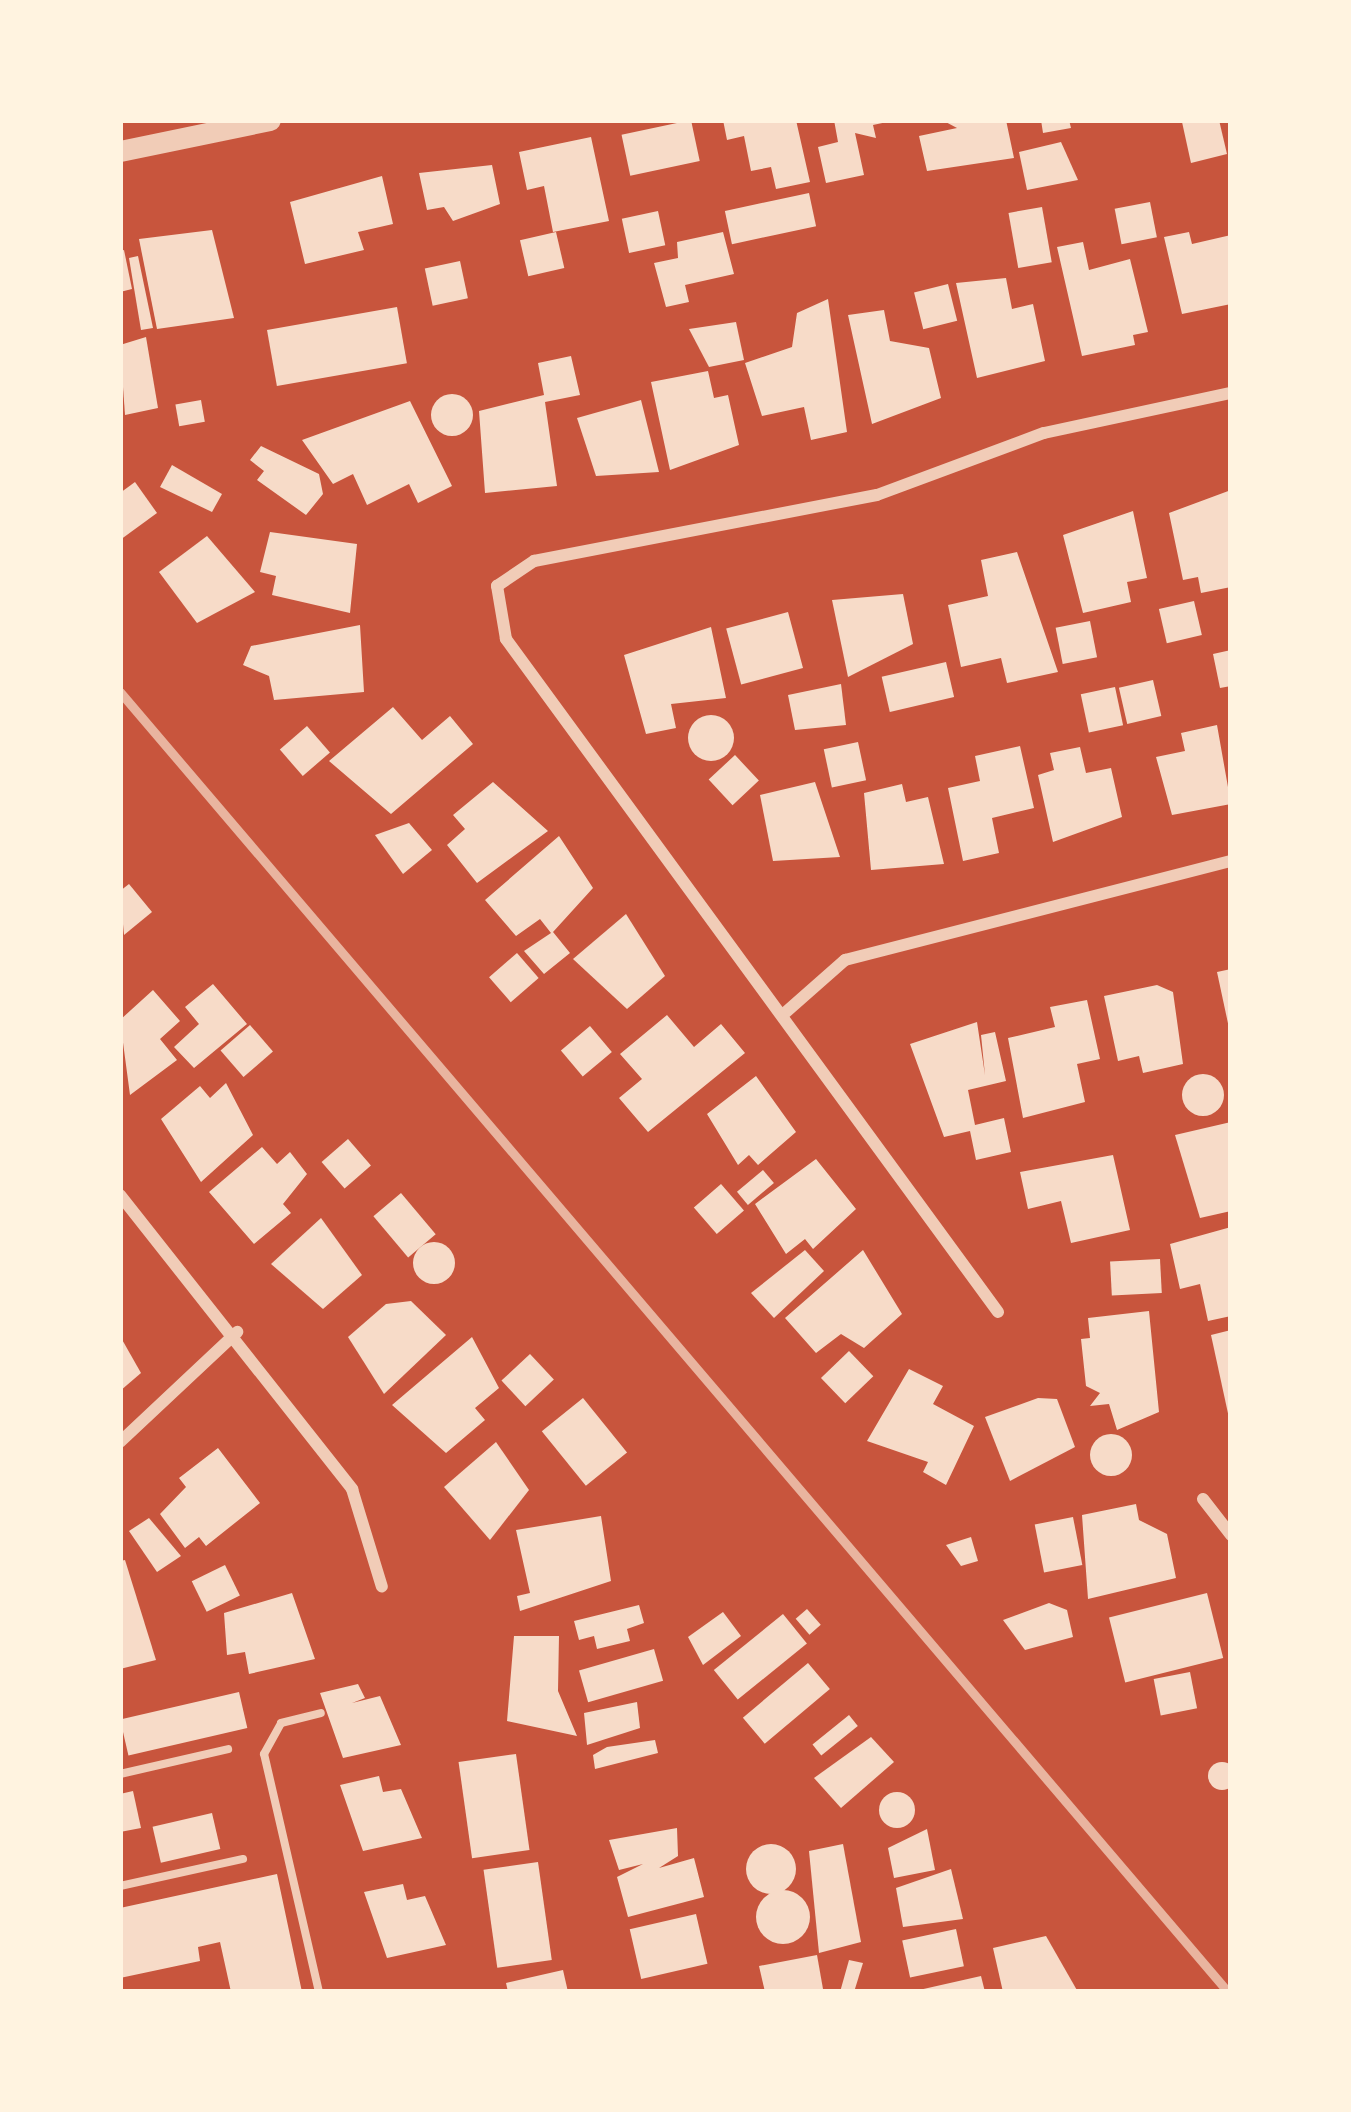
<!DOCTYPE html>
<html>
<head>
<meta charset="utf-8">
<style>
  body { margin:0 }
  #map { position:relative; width:1351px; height:2112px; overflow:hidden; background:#c8553d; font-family:"Source Serif 4",serif }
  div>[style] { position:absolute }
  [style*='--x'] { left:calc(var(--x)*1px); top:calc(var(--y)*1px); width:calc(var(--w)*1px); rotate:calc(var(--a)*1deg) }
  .building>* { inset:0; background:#f7dbc8; transform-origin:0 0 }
  .round { border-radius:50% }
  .service>* { height:8px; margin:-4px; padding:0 4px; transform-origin:4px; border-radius:4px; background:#f1ccb7 }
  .minor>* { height:12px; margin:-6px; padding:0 6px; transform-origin:6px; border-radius:6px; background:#f1ccb7 }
  .tertiary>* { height:21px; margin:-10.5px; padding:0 10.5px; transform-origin:10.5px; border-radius:10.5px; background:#f1ccb7 }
  .rail>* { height:9px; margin:-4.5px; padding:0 4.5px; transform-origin:4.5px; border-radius:4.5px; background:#e9b49f }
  span { translate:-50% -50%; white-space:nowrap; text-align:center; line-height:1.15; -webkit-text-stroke:12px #fff3e0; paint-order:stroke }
  .frame { position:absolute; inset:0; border:123px solid #fff3e0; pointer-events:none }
</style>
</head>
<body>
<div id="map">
  <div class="building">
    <i style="left:691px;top:120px;width:42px;height:71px;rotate:78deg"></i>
    <i style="clip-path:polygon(723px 120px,796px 120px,810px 182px,776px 189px,771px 167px,751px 171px,744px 136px,727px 140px)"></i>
    <i style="clip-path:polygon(834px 120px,887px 122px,873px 125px,876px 138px,855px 133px,864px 175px,826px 183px,818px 147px,838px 142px)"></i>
    <i style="clip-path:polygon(942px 120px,1006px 120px,1014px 158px,927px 171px,919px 136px,957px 128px)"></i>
    <i style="clip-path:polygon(1041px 120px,1069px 120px,1071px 128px,1043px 133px)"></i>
    <i style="clip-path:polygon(1219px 120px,1227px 154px,1191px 163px,1182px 122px)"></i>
    <i style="clip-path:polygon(591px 137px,609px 221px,553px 232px,544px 186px,527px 190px,519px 152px)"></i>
    <i style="clip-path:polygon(1061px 142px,1078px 180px,1027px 190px,1019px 152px)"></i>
    <i style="clip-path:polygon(492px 165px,500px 204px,453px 221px,444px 207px,427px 210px,419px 173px)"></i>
    <i style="clip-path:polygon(382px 176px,393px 224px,358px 232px,364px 250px,305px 264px,290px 202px)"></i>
    <i style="left:809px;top:193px;width:34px;height:86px;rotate:78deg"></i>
    <i style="left:1150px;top:202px;width:36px;height:36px;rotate:79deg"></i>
    <i style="left:1042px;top:207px;width:56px;height:34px;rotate:80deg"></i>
    <i style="left:658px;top:211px;width:35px;height:37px;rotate:78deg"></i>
    <i style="clip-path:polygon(212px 230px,234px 318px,157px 329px,139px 239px)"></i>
    <i style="left:556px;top:232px;width:37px;height:37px;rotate:77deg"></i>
    <i style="clip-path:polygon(723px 232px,734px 274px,685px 285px,689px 302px,666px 307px,654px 263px,678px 258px,677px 242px)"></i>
    <i style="clip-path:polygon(1189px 232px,1192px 244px,1231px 235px,1231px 304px,1182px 314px,1164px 237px)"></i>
    <i style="clip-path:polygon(1083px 242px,1089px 270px,1130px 259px,1148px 332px,1133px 335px,1135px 345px,1082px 356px,1057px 247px)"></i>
    <i style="clip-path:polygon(124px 250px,132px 289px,120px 292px,120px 251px)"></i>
    <i style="clip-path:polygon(138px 256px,153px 328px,141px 330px,129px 258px)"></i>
    <i style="left:460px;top:261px;width:38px;height:36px;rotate:78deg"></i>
    <i style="clip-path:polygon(1006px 278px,1012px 309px,1033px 304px,1045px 361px,977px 378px,956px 283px)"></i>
    <i style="left:948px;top:284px;width:38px;height:35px;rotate:76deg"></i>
    <i style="clip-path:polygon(828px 299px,847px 432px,811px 440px,804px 407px,762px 416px,745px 363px,792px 347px,797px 313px)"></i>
    <i style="left:397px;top:307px;width:57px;height:132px;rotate:80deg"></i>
    <i style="clip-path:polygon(884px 310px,890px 341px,929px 348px,941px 398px,872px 424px,848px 315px)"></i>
    <i style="clip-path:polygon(736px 322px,744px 360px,709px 367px,689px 329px)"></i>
    <i style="clip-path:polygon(146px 337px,158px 408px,125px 415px,120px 345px)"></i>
    <i style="clip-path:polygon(571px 356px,580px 395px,545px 402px,557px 486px,485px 493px,479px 411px,544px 395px,538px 363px)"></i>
    <i style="clip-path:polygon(708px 371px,714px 398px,728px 395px,739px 445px,670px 470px,651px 382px)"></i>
    <i class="round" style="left:431px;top:394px;width:42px;height:42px"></i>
    <i style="left:201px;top:400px;width:22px;height:26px;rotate:80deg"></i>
    <i style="clip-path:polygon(641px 400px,659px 472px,596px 476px,577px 418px)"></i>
    <i style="clip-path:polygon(410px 401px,452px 486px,418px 503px,409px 484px,367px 505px,353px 474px,333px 484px,302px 440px)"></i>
    <i style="clip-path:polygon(261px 446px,319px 474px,323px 494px,306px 515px,257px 480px,264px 471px,250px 460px)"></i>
    <i style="clip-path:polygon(172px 465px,222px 494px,212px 512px,160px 487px)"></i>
    <i style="clip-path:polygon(135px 482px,157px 513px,120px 540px,120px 493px)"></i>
    <i style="clip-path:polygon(1231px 490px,1231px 587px,1201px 593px,1198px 577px,1183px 580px,1169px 513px)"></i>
    <i style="clip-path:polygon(1133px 511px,1147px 578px,1127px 582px,1131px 602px,1083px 613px,1063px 535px)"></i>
    <i style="clip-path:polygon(270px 532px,357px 544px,350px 613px,272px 595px,276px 576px,260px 572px)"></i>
    <i style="clip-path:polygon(207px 536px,255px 592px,197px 623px,159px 572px)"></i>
    <i style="clip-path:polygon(1017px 552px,1058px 672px,1007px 683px,1001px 658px,961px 667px,948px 605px,988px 596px,981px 560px)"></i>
    <i style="clip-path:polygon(903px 594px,913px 644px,848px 677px,832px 600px)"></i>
    <i style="left:1194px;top:601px;width:35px;height:36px;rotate:77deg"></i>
    <i style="left:788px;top:612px;width:58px;height:64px;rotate:75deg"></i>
    <i style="left:1090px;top:621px;width:37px;height:35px;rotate:79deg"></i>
    <i style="clip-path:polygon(360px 625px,364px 692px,274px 700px,269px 676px,243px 665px,251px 646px)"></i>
    <i style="clip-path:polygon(711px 627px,726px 698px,671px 704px,676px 728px,646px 734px,624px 655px)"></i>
    <i style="clip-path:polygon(1231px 650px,1231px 686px,1220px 688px,1213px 654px)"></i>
    <i style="left:946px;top:662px;width:36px;height:66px;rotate:77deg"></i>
    <i style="left:1153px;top:680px;width:37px;height:35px;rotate:77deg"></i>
    <i style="clip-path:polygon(841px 684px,846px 725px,795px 730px,788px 695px)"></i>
    <i style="left:1115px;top:687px;width:39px;height:35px;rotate:78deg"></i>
    <i style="clip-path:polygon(393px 707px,422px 740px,450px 716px,473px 744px,391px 814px,329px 761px)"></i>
    <i class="round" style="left:688px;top:715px;width:46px;height:46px"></i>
    <i style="clip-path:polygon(1217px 725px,1231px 804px,1172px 815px,1156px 757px,1185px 751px,1181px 733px)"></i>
    <i style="left:307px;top:726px;width:35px;height:36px;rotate:49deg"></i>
    <i style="left:858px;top:742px;width:39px;height:35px;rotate:78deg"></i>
    <i style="clip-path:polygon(1020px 746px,1034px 808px,992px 818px,999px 853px,963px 861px,948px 788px,980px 781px,975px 756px)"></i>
    <i style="clip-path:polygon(1080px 747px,1086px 773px,1111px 768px,1122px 817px,1053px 842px,1038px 775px,1054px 770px,1050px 753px)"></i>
    <i style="left:735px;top:755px;width:35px;height:36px;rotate:47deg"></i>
    <i style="clip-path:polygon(493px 782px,548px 831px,477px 883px,447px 845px,465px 829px,453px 815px)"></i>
    <i style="clip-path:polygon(815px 782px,840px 857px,773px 861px,760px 795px)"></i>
    <i style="clip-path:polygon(902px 784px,906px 802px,928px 797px,944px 864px,871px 870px,864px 793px)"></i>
    <i style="clip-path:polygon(409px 823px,432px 850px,403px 874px,375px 835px)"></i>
    <i style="clip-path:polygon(559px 836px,593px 888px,553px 932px,570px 953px,544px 974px,524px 951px,551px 933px,540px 919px,516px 936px,485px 900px)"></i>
    <i style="clip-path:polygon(129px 884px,152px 912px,124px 935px,120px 891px)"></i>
    <i style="clip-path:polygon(626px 914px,665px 976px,627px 1009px,573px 959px)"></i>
    <i style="left:517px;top:953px;width:33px;height:37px;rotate:49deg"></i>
    <i style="clip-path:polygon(1231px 969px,1231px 1028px,1229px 1028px,1217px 972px)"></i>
    <i style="clip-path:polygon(213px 984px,247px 1024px,194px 1068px,174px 1047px,199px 1024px,185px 1007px)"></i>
    <i style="clip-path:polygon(1157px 985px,1173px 992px,1183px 1064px,1143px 1073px,1139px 1056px,1118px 1061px,1104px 996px)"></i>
    <i style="clip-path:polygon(153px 990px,180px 1021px,160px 1039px,177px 1060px,130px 1095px,120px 1020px)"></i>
    <i style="clip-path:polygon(1087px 1000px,1100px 1059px,1077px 1064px,1085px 1102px,1023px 1118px,1008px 1038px,1055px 1027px,1050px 1007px)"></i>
    <i style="clip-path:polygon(667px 1015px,694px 1047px,721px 1024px,745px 1053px,648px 1132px,619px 1098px,642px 1079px,620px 1054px)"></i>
    <i style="clip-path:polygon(977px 1022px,985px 1075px,981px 1035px,995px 1032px,1006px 1081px,968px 1090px,975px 1125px,1004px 1118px,1011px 1152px,976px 1160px,970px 1131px,944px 1137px,910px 1044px)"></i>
    <i style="left:250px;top:1025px;width:35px;height:39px;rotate:49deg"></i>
    <i style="left:590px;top:1026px;width:34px;height:38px;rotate:50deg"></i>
    <i class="round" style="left:1182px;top:1074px;width:42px;height:42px"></i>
    <i style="clip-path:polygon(756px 1076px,796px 1132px,758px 1165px,749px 1155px,738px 1165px,707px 1114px)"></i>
    <i style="clip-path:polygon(226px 1083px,253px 1135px,201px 1182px,161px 1119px,200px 1086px,210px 1098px)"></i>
    <i style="clip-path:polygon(1231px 1122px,1231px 1211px,1200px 1218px,1175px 1135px)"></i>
    <i style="left:348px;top:1139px;width:35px;height:35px;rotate:49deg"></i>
    <i style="clip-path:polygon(262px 1147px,277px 1164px,290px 1152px,307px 1174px,283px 1204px,291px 1213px,254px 1244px,209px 1192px)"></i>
    <i style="clip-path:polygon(1113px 1155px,1130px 1230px,1071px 1243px,1061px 1201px,1028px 1209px,1020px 1172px)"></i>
    <i style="clip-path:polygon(816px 1159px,856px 1209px,813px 1249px,805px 1239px,786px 1254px,755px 1204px)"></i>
    <i style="left:763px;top:1170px;width:17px;height:34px;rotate:50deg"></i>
    <i style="left:721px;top:1184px;width:35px;height:36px;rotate:49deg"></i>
    <i style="left:401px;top:1193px;width:54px;height:36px;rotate:50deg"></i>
    <i style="clip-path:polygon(321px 1218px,362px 1275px,323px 1309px,271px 1264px)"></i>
    <i style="clip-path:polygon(1231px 1227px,1231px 1316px,1208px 1321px,1200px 1284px,1180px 1289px,1170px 1244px)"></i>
    <i class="round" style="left:413px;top:1242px;width:42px;height:42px"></i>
    <i style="clip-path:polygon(805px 1250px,824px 1271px,774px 1318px,751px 1293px)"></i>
    <i style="clip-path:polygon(863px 1250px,902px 1314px,864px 1348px,841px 1334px,816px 1353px,785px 1318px)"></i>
    <i style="left:1160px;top:1259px;width:34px;height:50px;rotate:87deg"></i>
    <i style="clip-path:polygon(411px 1301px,446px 1335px,384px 1394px,348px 1337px,386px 1304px)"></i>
    <i style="clip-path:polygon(1149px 1311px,1159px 1412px,1117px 1430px,1109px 1404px,1090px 1406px,1100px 1393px,1086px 1386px,1081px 1339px,1090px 1338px,1088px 1318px)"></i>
    <i style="clip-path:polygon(1231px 1330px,1231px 1418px,1229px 1418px,1211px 1335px)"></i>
    <i style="clip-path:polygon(120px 1336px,141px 1373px,120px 1391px)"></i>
    <i style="clip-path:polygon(472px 1337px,499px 1388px,475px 1408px,485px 1420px,446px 1453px,392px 1405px)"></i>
    <i style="left:849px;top:1351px;width:35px;height:39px;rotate:46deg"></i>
    <i style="left:530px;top:1354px;width:35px;height:39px;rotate:47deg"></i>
    <i style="clip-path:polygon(909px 1369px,943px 1386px,933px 1404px,974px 1426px,946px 1485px,923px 1472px,928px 1462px,867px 1441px)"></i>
    <i style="left:583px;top:1398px;width:70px;height:53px;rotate:51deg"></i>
    <i style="clip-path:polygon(1038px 1398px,1057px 1399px,1075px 1447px,1010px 1481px,985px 1417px)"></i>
    <i class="round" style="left:1090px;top:1434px;width:42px;height:42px"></i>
    <i style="clip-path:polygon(496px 1442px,529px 1490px,490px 1540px,444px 1487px)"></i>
    <i style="clip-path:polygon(218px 1448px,260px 1503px,206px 1546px,199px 1537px,185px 1548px,160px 1514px,186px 1487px,179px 1478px)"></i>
    <i style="clip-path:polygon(1136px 1504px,1139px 1520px,1167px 1534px,1176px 1578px,1088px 1599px,1082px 1515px)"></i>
    <i style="clip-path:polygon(601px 1516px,611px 1581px,520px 1611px,517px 1596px,530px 1593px,516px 1530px)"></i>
    <i style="left:1073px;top:1517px;width:49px;height:39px;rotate:79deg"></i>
    <i style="clip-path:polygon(149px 1518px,181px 1556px,157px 1572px,129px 1531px)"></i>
    <i style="clip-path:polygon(971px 1537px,978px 1561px,961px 1566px,946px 1545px)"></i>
    <i style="clip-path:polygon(125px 1560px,156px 1660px,120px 1669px,120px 1561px)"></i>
    <i style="left:225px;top:1565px;width:34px;height:37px;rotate:64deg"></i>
    <i style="clip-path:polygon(292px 1593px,315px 1659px,249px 1674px,245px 1652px,227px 1655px,224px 1613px)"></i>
    <i style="left:1207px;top:1593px;width:67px;height:101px;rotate:76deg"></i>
    <i style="clip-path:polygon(1049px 1603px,1067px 1610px,1073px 1637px,1025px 1650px,1003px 1620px)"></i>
    <i style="clip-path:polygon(639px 1605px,644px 1623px,627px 1629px,630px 1641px,597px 1649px,594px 1636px,579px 1640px,574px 1621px)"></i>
    <i style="left:807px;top:1609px;width:21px;height:15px;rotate:49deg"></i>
    <i style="clip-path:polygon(723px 1612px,741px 1636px,703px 1665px,688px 1637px)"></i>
    <i style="left:783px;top:1614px;width:38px;height:89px;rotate:51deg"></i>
    <i style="clip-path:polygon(514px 1636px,559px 1636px,558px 1691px,577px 1736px,507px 1721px)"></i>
    <i style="left:654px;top:1649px;width:33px;height:78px;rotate:74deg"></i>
    <i style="left:808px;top:1663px;width:34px;height:85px;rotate:50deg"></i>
    <i style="left:1190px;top:1672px;width:37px;height:37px;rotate:79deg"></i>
    <i style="clip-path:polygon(358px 1684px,365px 1698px,352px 1703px,380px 1696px,401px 1745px,343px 1758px,320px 1693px)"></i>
    <i style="left:239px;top:1692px;width:37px;height:122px;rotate:77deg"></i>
    <i style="clip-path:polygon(637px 1702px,640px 1728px,587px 1745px,584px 1713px)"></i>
    <i style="left:849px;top:1715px;width:14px;height:47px;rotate:51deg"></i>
    <i style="clip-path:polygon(871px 1737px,894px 1762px,841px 1808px,814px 1778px)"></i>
    <i style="clip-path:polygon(655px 1740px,658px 1753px,595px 1769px,593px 1755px,607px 1747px)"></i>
    <i style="left:516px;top:1754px;width:97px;height:58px;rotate:82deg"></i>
    <i class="round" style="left:1208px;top:1762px;width:28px;height:28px"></i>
    <i style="clip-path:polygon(379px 1776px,383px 1792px,401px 1789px,422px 1838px,363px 1851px,340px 1785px)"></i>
    <i style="clip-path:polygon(133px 1791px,141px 1828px,120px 1832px,120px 1794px)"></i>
    <i class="round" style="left:879px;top:1792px;width:36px;height:36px"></i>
    <i style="left:212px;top:1813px;width:37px;height:61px;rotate:77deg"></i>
    <i style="clip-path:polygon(677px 1828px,678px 1856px,659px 1868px,694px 1858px,704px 1897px,628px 1917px,617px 1877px,643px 1864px,619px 1870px,609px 1840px)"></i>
    <i style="clip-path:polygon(927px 1829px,935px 1870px,894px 1878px,888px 1848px)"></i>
    <i style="clip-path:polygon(843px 1844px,861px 1942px,819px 1953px,809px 1851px)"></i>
    <i class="round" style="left:746px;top:1844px;width:50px;height:50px"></i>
    <i style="left:538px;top:1862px;width:99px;height:55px;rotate:82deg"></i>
    <i style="clip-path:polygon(951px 1869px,963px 1919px,903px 1927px,896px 1888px)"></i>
    <i style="clip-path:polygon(277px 1874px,302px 1992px,231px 1992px,220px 1942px,198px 1947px,200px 1961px,120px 1978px,120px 1908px)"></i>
    <i style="clip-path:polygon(403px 1884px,407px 1900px,425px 1896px,446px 1945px,387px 1958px,364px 1892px)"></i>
    <i class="round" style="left:756px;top:1890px;width:54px;height:54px"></i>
    <i style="left:696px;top:1914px;width:51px;height:68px;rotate:77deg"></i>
    <i style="left:956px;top:1929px;width:38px;height:55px;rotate:78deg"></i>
    <i style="clip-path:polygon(1046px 1936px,1078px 1992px,1003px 1992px,993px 1948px)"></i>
    <i style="clip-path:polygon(817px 1955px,823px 1989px,765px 1992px,759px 1966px)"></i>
    <i style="clip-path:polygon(849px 1960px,863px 1963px,854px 1992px,840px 1992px)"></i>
    <i style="clip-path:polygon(563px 1970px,568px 1992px,508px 1992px,506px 1983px)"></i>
    <i style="clip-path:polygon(981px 1976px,985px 1992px,919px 1992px,919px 1990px)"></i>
  </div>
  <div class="service">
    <i style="--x:120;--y:1774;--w:111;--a:-13"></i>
    <i style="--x:120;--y:1886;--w:126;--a:-12.4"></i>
    <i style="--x:319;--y:1992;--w:244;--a:-103"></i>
    <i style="--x:264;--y:1754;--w:35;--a:-61"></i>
    <i style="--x:281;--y:1723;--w:41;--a:-14"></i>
  </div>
  <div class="minor">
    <i style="--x:786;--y:1012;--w:79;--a:-41.4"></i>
    <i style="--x:845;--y:960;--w:398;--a:-14.4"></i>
    <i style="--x:120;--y:1195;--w:375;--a:51.7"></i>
    <i style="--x:352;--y:1489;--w:102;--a:73"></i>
    <i style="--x:998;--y:1312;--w:834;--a:-126.17"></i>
    <i style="--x:506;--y:639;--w:54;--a:-99.6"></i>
    <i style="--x:497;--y:586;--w:45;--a:-34"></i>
    <i style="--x:534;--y:561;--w:349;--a:-10.9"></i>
    <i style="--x:877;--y:495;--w:178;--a:-20.4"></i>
    <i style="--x:1044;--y:433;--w:191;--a:-12.1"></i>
    <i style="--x:120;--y:1442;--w:161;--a:-43.2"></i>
    <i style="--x:1203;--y:1499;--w:46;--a:52.1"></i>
  </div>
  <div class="tertiary">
    <i style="--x:120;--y:151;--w:153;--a:-11.7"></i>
  </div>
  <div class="rail">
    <i style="--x:120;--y:692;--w:1708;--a:49.56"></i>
  </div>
  <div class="frame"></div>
</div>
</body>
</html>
